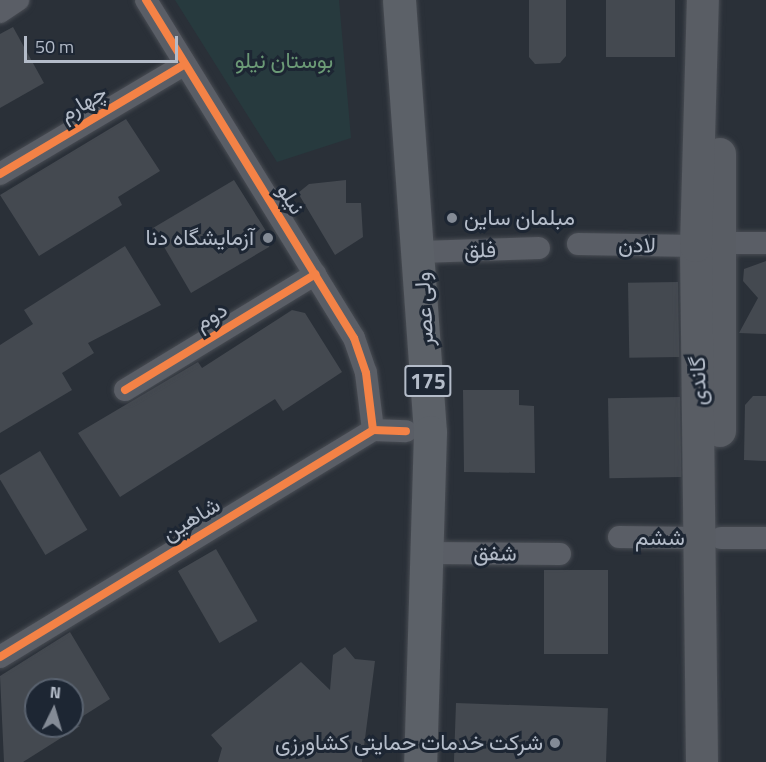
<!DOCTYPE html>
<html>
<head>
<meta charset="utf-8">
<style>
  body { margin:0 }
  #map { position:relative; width:766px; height:762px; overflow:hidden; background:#2a3038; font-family:"Titillium Web",Vazirmatn,sans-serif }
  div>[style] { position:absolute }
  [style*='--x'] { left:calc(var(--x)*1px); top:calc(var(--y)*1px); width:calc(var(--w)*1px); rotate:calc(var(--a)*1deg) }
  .green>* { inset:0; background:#273a3e }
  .building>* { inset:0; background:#444950; transform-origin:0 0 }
  .roads { filter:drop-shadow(0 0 2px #484c53) drop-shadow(0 0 2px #484c53) }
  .minor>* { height:22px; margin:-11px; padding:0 11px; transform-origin:11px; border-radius:11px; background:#5a5e66 }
  .secondary>* { height:32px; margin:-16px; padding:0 16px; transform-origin:16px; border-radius:16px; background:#595d64 }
  .primary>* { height:33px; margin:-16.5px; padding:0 16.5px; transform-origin:16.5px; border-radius:16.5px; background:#5c6168 }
  .cycleway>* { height:8px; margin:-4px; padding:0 4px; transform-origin:4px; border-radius:4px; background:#f48246 }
  .dots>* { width:16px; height:16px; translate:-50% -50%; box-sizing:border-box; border:3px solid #1d2633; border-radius:50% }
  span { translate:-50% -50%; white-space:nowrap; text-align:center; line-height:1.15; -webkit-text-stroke:6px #1d2633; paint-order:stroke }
  .shield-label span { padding:2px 4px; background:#1d2633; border:2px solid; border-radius:4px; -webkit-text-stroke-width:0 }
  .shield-label { font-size:21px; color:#b4bcc9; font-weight:700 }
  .park-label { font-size:22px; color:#6b9a76 }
  .street-label { font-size:22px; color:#b4bcc9 }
  .poi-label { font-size:22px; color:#b4bcc9 }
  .left { translate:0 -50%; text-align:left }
  .right { translate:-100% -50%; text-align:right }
  .north { position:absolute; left:24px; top:678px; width:60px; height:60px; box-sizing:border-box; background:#1d2633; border:2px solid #59626f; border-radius:50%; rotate:5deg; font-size:16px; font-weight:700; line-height:24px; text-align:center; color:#b4bcc9 }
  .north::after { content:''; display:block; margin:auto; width:21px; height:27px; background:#848b96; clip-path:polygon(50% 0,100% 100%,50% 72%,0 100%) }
  .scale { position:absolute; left:24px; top:36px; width:154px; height:27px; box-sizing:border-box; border:3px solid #b4bcc9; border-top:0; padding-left:8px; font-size:18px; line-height:21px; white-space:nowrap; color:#b4bcc9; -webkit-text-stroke:4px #1d2633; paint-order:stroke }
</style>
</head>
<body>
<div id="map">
  <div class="green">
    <i style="clip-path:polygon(175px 0,339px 0,351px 138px,277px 162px)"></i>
  </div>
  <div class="building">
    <i style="clip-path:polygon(529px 0,566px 0,566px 56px,560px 63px,535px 64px,529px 57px)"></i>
    <i style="left:606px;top:0;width:69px;height:57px"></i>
    <i style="clip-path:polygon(13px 27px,44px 83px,0 108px,0 34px)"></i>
    <i style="clip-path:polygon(126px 119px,160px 171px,118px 197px,122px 205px,39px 256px,0 195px)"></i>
    <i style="clip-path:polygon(234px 180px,271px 239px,269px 247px,191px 293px,153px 228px)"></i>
    <i style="clip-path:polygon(346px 180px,346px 203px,361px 203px,363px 237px,335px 255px,298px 193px,309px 184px)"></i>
    <i style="clip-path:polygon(125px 246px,161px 305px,88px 343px,94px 353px,62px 373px,72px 390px,0 433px,0 345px,33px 324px,24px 310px)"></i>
    <i style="clip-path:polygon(766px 261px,766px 334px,739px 333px,758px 298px,743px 281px,744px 269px)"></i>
    <i style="left:678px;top:282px;width:75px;height:50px;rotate:89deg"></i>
    <i style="clip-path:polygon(292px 310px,305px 313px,342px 372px,283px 411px,275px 399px,120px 497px,78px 433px,198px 362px,202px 368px)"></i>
    <i style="clip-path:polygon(463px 390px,519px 390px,519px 405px,534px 406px,535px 473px,464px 472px)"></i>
    <i style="clip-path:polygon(753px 396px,766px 396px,766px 461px,744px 460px,745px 405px)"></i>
    <i style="left:680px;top:397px;width:80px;height:72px;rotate:89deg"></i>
    <i style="left:40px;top:451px;width:92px;height:49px;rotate:59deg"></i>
    <i style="left:216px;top:549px;width:83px;height:44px;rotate:60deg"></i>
    <i style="left:544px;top:570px;width:64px;height:84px"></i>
    <i style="clip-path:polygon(70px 632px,110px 699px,72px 723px,72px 690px,36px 690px,36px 726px,80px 726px,23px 762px,4px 762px,0 676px)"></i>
    <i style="clip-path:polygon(345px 647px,355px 659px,375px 661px,362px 762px,218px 762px,222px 748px,211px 735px,301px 662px,330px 690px,333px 655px)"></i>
    <i style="left:456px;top:703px;width:152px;height:59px;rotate:2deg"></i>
  </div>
  <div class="roads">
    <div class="minor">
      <i style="--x:146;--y:0;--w:397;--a:58.4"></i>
      <i style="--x:354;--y:338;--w:37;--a:71"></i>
      <i style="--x:366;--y:373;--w:57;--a:83"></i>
      <i style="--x:0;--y:12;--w:22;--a:-34"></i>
      <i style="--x:0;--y:174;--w:215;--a:-30.7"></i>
      <i style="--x:719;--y:243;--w:47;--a:0"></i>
      <i style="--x:578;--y:244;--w:118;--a:1"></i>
      <i style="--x:421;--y:252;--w:118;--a:-1.9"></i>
      <i style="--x:125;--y:390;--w:223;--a:-31.3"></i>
      <i style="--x:619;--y:537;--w:81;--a:0.7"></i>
      <i style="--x:721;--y:538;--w:45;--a:0"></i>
      <i style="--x:430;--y:553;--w:130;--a:0.4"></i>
      <i style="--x:0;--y:657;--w:437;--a:-31.3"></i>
      <i style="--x:373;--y:430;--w:33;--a:2"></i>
    </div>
    <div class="secondary">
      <i style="--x:720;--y:154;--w:277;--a:90"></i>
      <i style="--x:702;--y:762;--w:516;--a:-90.67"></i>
      <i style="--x:696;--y:246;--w:246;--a:-88.4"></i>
    </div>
    <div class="primary">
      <i style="--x:399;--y:0;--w:433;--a:85.9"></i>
      <i style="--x:430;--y:432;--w:330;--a:91.7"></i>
    </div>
  </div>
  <div class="cycleway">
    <i style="--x:146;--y:0;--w:397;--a:58.4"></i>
    <i style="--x:354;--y:338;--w:37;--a:71"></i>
    <i style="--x:366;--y:373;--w:57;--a:83"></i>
    <i style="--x:0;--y:174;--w:215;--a:-30.7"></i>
    <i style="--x:125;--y:390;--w:223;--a:-31.3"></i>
    <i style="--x:0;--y:657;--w:437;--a:-31.3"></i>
    <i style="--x:373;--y:430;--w:33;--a:2"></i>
  </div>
  <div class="dots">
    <i style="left:452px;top:218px;background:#848b96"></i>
    <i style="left:268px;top:238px;background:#848b96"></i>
    <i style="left:555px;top:743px;background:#848b96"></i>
  </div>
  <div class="shield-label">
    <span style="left:428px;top:381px">175</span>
  </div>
  <div class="park-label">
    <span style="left:284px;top:61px">بوستان نیلو</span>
  </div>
  <div class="street-label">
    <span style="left:83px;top:103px;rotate:-31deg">چهارم</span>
    <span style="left:291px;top:199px;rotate:58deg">نیلو</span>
    <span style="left:637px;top:245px;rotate:1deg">لادن</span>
    <span style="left:480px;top:250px;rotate:-2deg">فلق</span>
    <span style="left:424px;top:309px;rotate:-93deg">ولی عصر</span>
    <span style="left:211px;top:316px;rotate:-31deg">دوم</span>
    <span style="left:698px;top:381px;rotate:-91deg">گاندی</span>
    <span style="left:191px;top:519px;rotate:-31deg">شاهین</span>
    <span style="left:660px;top:538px">ششم</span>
    <span style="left:495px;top:553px;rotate:1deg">شفق</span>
  </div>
  <div class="poi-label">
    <span class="left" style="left:464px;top:218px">مبلمان ساین</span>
    <span class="right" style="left:254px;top:238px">آزمایشگاه دنا</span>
    <span class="right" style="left:543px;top:743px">شرکت خدمات حمایتی کشاورزی</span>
  </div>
  <div class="north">N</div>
  <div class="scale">50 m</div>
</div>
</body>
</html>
